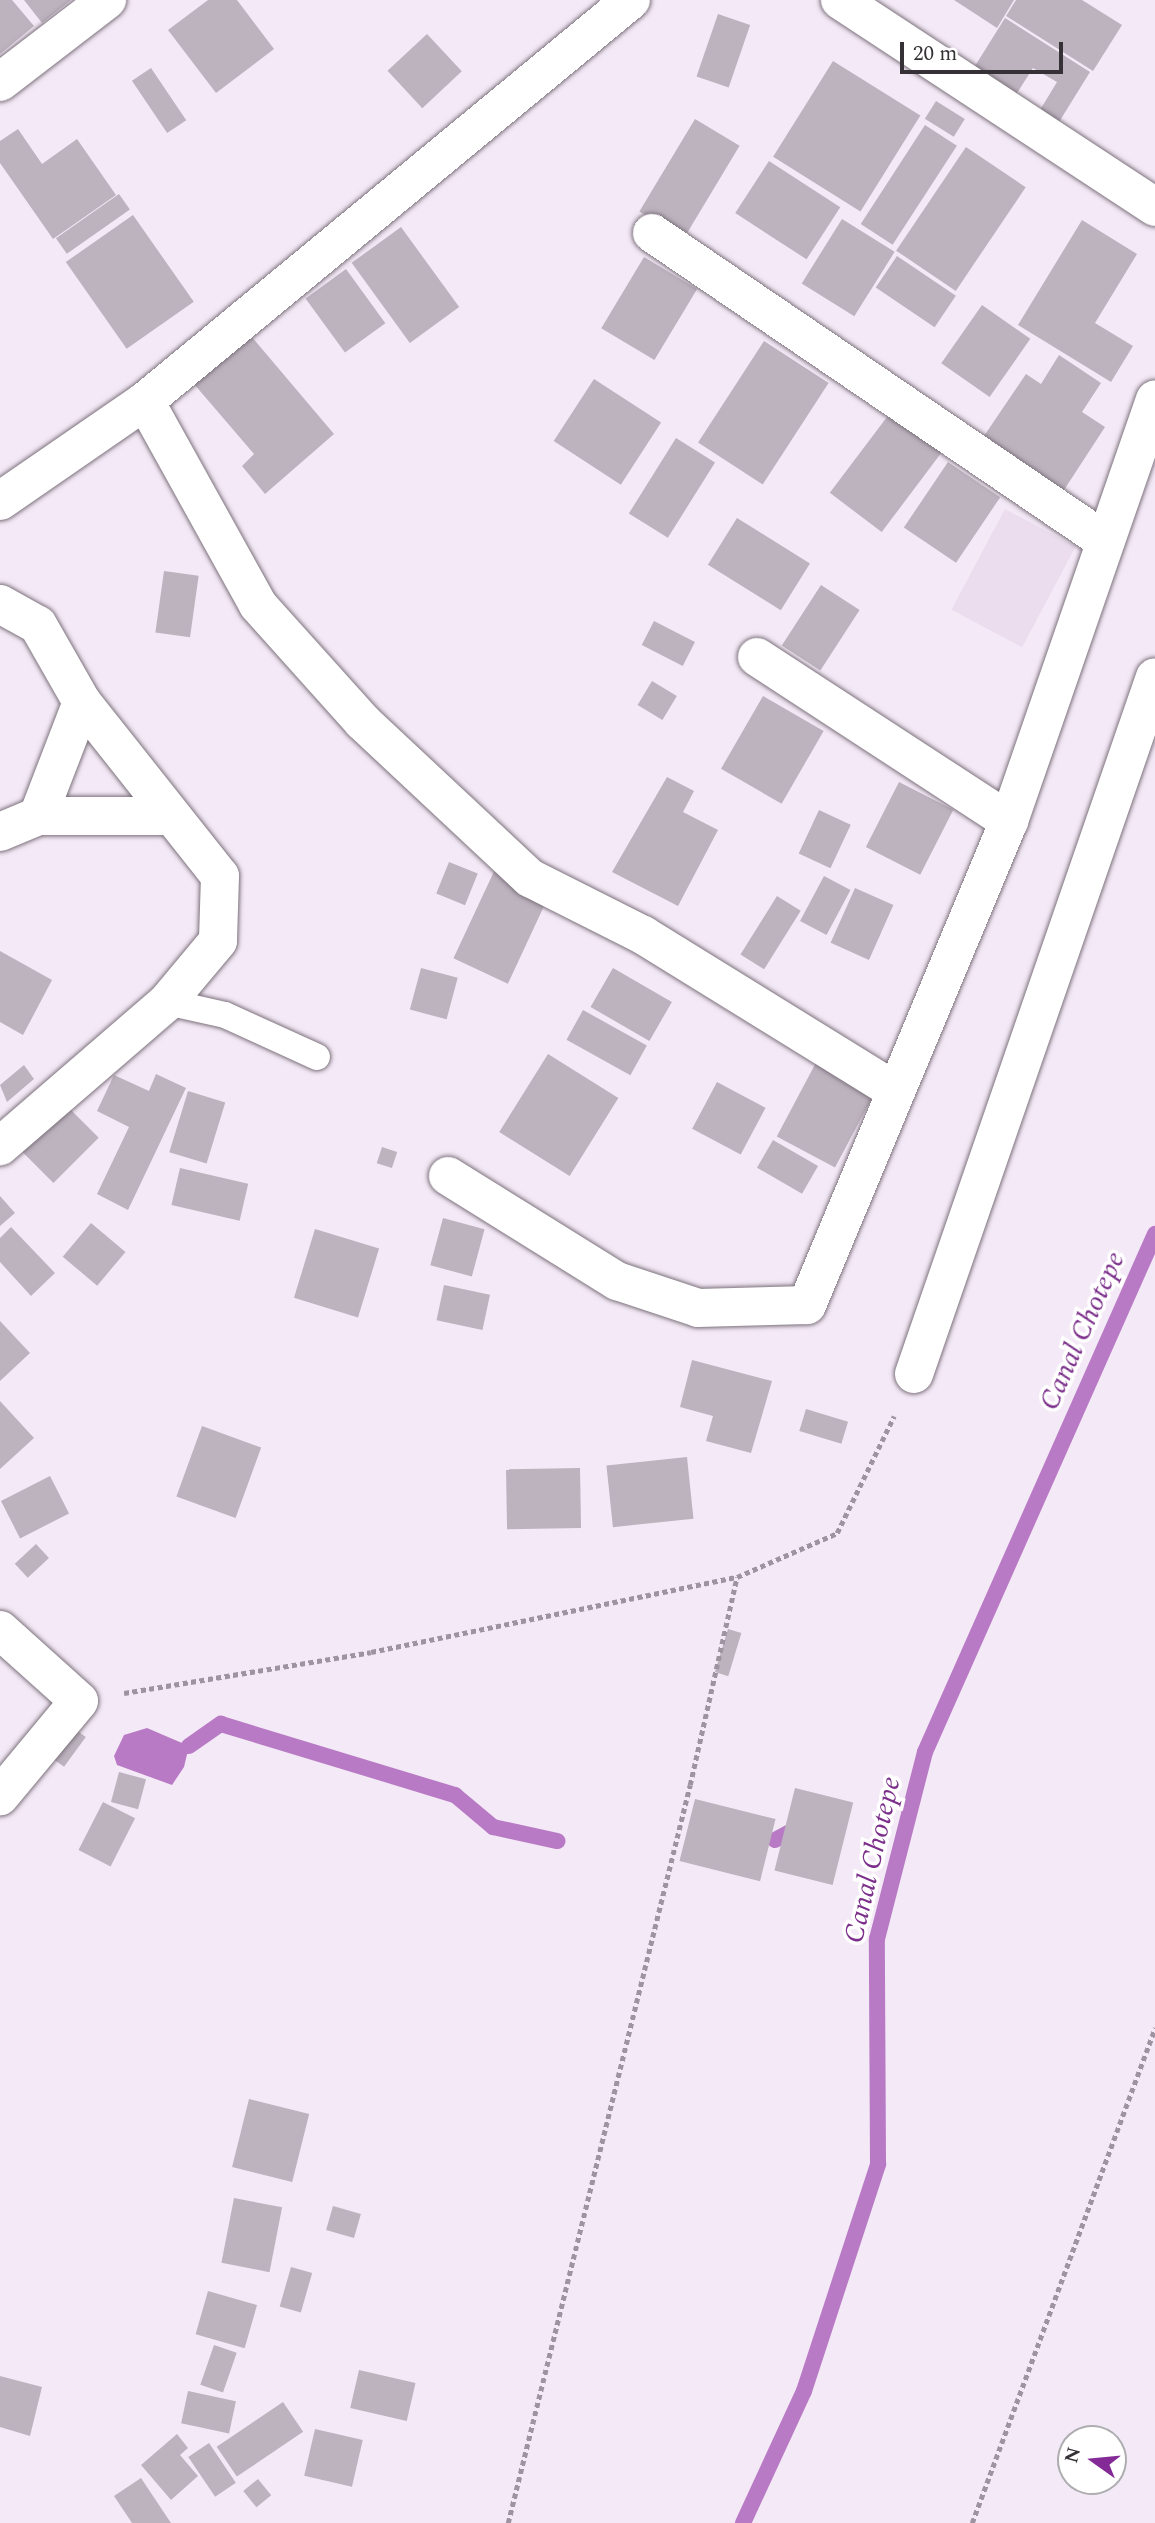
<!DOCTYPE html>
<html>
<head>
<meta charset="utf-8">
<style>
  body { margin:0 }
  #map { position:relative; width:1155px; height:2523px; overflow:hidden; background:#f4e9f6; font-family:Spectral,serif }
  div>[style] { position:absolute }
  [style*='--x'] { left:calc(var(--x)*1px); top:calc(var(--y)*1px); width:calc(var(--w)*1px); rotate:calc(var(--a)*1deg) }
  .built>* { inset:0; background:#ebdcee; transform-origin:0 0 }
  .water>* { inset:0; background:#b87ac5 }
  .stream>* { height:16px; margin:-8px; padding:0 8px; transform-origin:8px; border-radius:8px; background:#b87ac5 }
  .building>* { inset:0; background:#bdb3bf; transform-origin:0 0 }
  .path>* { height:4.5px; margin-top:-2.25px; transform-origin:0; background:repeating-linear-gradient(90deg,#9c949e 0 5px,transparent 0 8.5px) }
  .roads { filter:drop-shadow(0 0 2px #7c727d) drop-shadow(0 0 2px #7c727d) }
  .lane>* { height:26px; margin:-13px; padding:0 13px; transform-origin:13px; border-radius:13px; background:#fff }
  .street>* { height:38px; margin:-19px; padding:0 19px; transform-origin:19px; border-radius:19px; background:#fff }
  span { translate:-50% -50%; white-space:nowrap; text-align:center; line-height:1.15; -webkit-text-stroke:7px #fff; paint-order:stroke }
  .water-label { font-size:28px; color:#7c308b; font-style:italic }
  .north { position:absolute; left:1057px; top:2425px; width:70px; height:70px; box-sizing:border-box; background:#fff; border:2px solid #aeadaf; border-radius:50%; rotate:285deg; font-size:19px; font-weight:700; line-height:28px; text-align:center; color:#353136 }
  .north::after { content:''; display:block; margin:auto; width:24px; height:32px; background:#842a96; clip-path:polygon(50% 0,100% 100%,50% 72%,0 100%) }
  .scale { position:absolute; left:900px; top:42px; width:163px; height:32px; box-sizing:border-box; border:4px solid #353136; border-top:0; padding-left:9px; font-size:21px; line-height:24px; white-space:nowrap; color:#353136; -webkit-text-stroke:5px #fff; paint-order:stroke }
</style>
</head>
<body>
<div id="map">
  <div class="built">
    <i style="left:1005px;top:509px;width:80px;height:114px;rotate:28deg"></i>
  </div>
  <div class="water">
    <i style="clip-path:polygon(147px 1728px,189px 1746px,184px 1767px,172px 1785px,117px 1765px,114px 1756px,124px 1735px)"></i>
  </div>
  <div class="stream">
    <i style="--x:189;--y:1746;--w:39;--a:-35"></i>
    <i style="--x:221;--y:1724;--w:245;--a:16.9"></i>
    <i style="--x:455;--y:1795;--w:50;--a:40.1"></i>
    <i style="--x:493;--y:1827;--w:66;--a:12.3"></i>
    <i style="--x:775;--y:1840;--w:21;--a:-28"></i>
    <i style="--x:743;--y:2523;--w:145;--a:-65.2"></i>
    <i style="--x:804;--y:2391;--w:239;--a:-71.9"></i>
    <i style="--x:878;--y:2164;--w:225;--a:-90.3"></i>
    <i style="--x:877;--y:1939;--w:193;--a:-75.6"></i>
    <i style="--x:925;--y:1752;--w:567;--a:-66.06"></i>
  </div>
  <div class="building">
    <i style="clip-path:polygon(0 0,12px 0,34px 26px,0 54px)"></i>
    <i style="clip-path:polygon(24px 0,71px 0,42px 23px)"></i>
    <i style="clip-path:polygon(208px 0,237px 0,274px 49px,216px 93px,168px 30px)"></i>
    <i style="clip-path:polygon(954px 0,1014px 0,997px 28px)"></i>
    <i style="clip-path:polygon(1016px 0,1082px 0,1122px 25px,1093px 71px,1006px 16px)"></i>
    <i style="left:718px;top:14px;width:34px;height:66px;rotate:19deg"></i>
    <i style="clip-path:polygon(1005px 18px,1090px 72px,1059px 122px,1040px 110px,1057px 82px,1033px 68px,1017px 93px,975px 66px)"></i>
    <i style="left:427px;top:34px;width:51px;height:54px;rotate:47deg"></i>
    <i style="left:833px;top:61px;width:103px;height:113px;rotate:32deg"></i>
    <i style="left:151px;top:68px;width:63px;height:23px;rotate:56deg"></i>
    <i style="left:936px;top:101px;width:34px;height:21px;rotate:32deg"></i>
    <i style="left:695px;top:119px;width:52px;height:108px;rotate:31deg"></i>
    <i style="left:925px;top:125px;width:38px;height:118px;rotate:33deg"></i>
    <i style="clip-path:polygon(18px 129px,42px 164px,77px 139px,116px 195px,53px 239px,0 163px,0 141px)"></i>
    <i style="left:966px;top:147px;width:72px;height:125px;rotate:34deg"></i>
    <i style="left:769px;top:161px;width:85px;height:62px;rotate:33deg"></i>
    <i style="left:119px;top:194px;width:19px;height:77px;rotate:55deg"></i>
    <i style="left:133px;top:215px;width:106px;height:82px;rotate:55deg"></i>
    <i style="left:842px;top:219px;width:62px;height:76px;rotate:32deg"></i>
    <i style="clip-path:polygon(1082px 220px,1137px 254px,1095px 323px,1133px 346px,1111px 382px,1018px 325px)"></i>
    <i style="left:401px;top:227px;width:99px;height:61px;rotate:54deg"></i>
    <i style="left:897px;top:256px;width:71px;height:38px;rotate:34deg"></i>
    <i style="left:644px;top:257px;width:62px;height:83px;rotate:31deg"></i>
    <i style="left:346px;top:269px;width:67px;height:50px;rotate:54deg"></i>
    <i style="left:982px;top:305px;width:59px;height:71px;rotate:35deg"></i>
    <i style="clip-path:polygon(251px 336px,334px 434px,265px 494px,242px 466px,254px 454px,194px 384px)"></i>
    <i style="left:764px;top:341px;width:77px;height:121px;rotate:33deg"></i>
    <i style="clip-path:polygon(1059px 355px,1101px 383px,1082px 412px,1105px 427px,1064px 490px,984px 436px,1026px 374px,1041px 384px)"></i>
    <i style="left:594px;top:379px;width:80px;height:74px;rotate:33deg"></i>
    <i style="left:890px;top:413px;width:65px;height:100px;rotate:37deg"></i>
    <i style="left:676px;top:438px;width:46px;height:89px;rotate:32deg"></i>
    <i style="left:948px;top:462px;width:63px;height:79px;rotate:34deg"></i>
    <i style="left:737px;top:518px;width:86px;height:55px;rotate:32deg"></i>
    <i style="left:164px;top:571px;width:35px;height:62px;rotate:8deg"></i>
    <i style="left:821px;top:585px;width:46px;height:72px;rotate:33deg"></i>
    <i style="left:654px;top:621px;width:46px;height:27px;rotate:27deg"></i>
    <i style="left:652px;top:681px;width:29px;height:28px;rotate:31deg"></i>
    <i style="left:763px;top:696px;width:70px;height:84px;rotate:30deg"></i>
    <i style="clip-path:polygon(667px 777px,694px 791px,683px 812px,718px 830px,678px 906px,612px 872px)"></i>
    <i style="left:899px;top:782px;width:61px;height:73px;rotate:27deg"></i>
    <i style="left:819px;top:810px;width:35px;height:48px;rotate:25deg"></i>
    <i style="left:449px;top:862px;width:31px;height:34px;rotate:22deg"></i>
    <i style="left:497px;top:865px;width:60px;height:103px;rotate:25deg"></i>
    <i style="left:824px;top:876px;width:30px;height:51px;rotate:28deg"></i>
    <i style="left:855px;top:888px;width:42px;height:60px;rotate:24deg"></i>
    <i style="left:777px;top:896px;width:28px;height:69px;rotate:32deg"></i>
    <i style="clip-path:polygon(0 951px,52px 980px,23px 1035px,0 1022px)"></i>
    <i style="left:421px;top:968px;width:38px;height:43px;rotate:15deg"></i>
    <i style="left:613px;top:968px;width:68px;height:45px;rotate:30deg"></i>
    <i style="left:583px;top:1010px;width:73px;height:34px;rotate:29deg"></i>
    <i style="left:548px;top:1054px;width:83px;height:92px;rotate:32deg"></i>
    <i style="left:819px;top:1057px;width:66px;height:90px;rotate:28deg"></i>
    <i style="clip-path:polygon(24px 1065px,34px 1079px,7px 1102px,0 1085px)"></i>
    <i style="clip-path:polygon(156px 1074px,186px 1088px,128px 1210px,97px 1194px,129px 1127px,97px 1111px,114px 1075px,149px 1091px)"></i>
    <i style="left:717px;top:1082px;width:55px;height:53px;rotate:28deg"></i>
    <i style="left:188px;top:1091px;width:39px;height:64px;rotate:17deg"></i>
    <i style="left:57px;top:1096px;width:59px;height:64px;rotate:45deg"></i>
    <i style="left:773px;top:1140px;width:52px;height:32px;rotate:30deg"></i>
    <i style="left:382px;top:1147px;width:16px;height:17px;rotate:18deg"></i>
    <i style="left:180px;top:1168px;width:70px;height:38px;rotate:13deg"></i>
    <i style="clip-path:polygon(0 1196px,15px 1213px,0 1226px)"></i>
    <i style="left:443px;top:1218px;width:43px;height:49px;rotate:15deg"></i>
    <i style="left:91px;top:1223px;width:45px;height:44px;rotate:40deg"></i>
    <i style="clip-path:polygon(11px 1227px,55px 1273px,31px 1296px,0 1262px,0 1238px)"></i>
    <i style="left:315px;top:1229px;width:67px;height:72px;rotate:17deg"></i>
    <i style="left:444px;top:1285px;width:47px;height:36px;rotate:12deg"></i>
    <i style="clip-path:polygon(0 1321px,30px 1353px,0 1381px)"></i>
    <i style="clip-path:polygon(692px 1360px,772px 1381px,751px 1453px,706px 1441px,713px 1416px,680px 1407px)"></i>
    <i style="clip-path:polygon(0 1401px,34px 1438px,0 1469px)"></i>
    <i style="left:806px;top:1409px;width:44px;height:23px;rotate:17deg"></i>
    <i style="left:202px;top:1426px;width:63px;height:75px;rotate:20deg"></i>
    <i style="left:687px;top:1457px;width:62px;height:81px;rotate:84deg"></i>
    <i style="left:580px;top:1468px;width:60px;height:74px;rotate:89deg"></i>
    <i style="left:50px;top:1476px;width:42px;height:55px;rotate:63deg"></i>
    <i style="left:36px;top:1544px;width:19px;height:29px;rotate:47deg"></i>
    <i style="left:728px;top:1629px;width:14px;height:45px;rotate:17deg"></i>
    <i style="left:68px;top:1724px;width:22px;height:37px;rotate:36deg"></i>
    <i style="left:119px;top:1772px;width:28px;height:31px;rotate:15deg"></i>
    <i style="left:795px;top:1788px;width:60px;height:85px;rotate:14deg"></i>
    <i style="left:695px;top:1799px;width:83px;height:64px;rotate:14deg"></i>
    <i style="left:103px;top:1802px;width:36px;height:54px;rotate:27deg"></i>
    <i style="left:249px;top:2099px;width:62px;height:70px;rotate:14deg"></i>
    <i style="left:234px;top:2198px;width:49px;height:66px;rotate:11deg"></i>
    <i style="left:333px;top:2206px;width:29px;height:25px;rotate:16deg"></i>
    <i style="left:291px;top:2267px;width:22px;height:41px;rotate:16deg"></i>
    <i style="left:208px;top:2291px;width:51px;height:45px;rotate:16deg"></i>
    <i style="left:214px;top:2345px;width:24px;height:42px;rotate:19deg"></i>
    <i style="left:359px;top:2370px;width:58px;height:39px;rotate:13deg"></i>
    <i style="clip-path:polygon(0 2376px,42px 2387px,30px 2436px,0 2427px)"></i>
    <i style="left:188px;top:2391px;width:49px;height:33px;rotate:12deg"></i>
    <i style="left:283px;top:2402px;width:36px;height:80px;rotate:56deg"></i>
    <i style="left:315px;top:2429px;width:49px;height:48px;rotate:13deg"></i>
    <i style="clip-path:polygon(177px 2434px,188px 2448px,180px 2455px,198px 2476px,171px 2500px,141px 2465px)"></i>
    <i style="left:209px;top:2443px;width:48px;height:25px;rotate:56deg"></i>
    <i style="clip-path:polygon(141px 2478px,171px 2523px,132px 2523px,114px 2496px)"></i>
    <i style="left:258px;top:2479px;width:21px;height:19px;rotate:51deg"></i>
  </div>
  <div class="path">
    <i style="--x:124;--y:1693;--w:250;--a:-9.4"></i>
    <i style="--x:371;--y:1652;--w:374;--a:-11.6"></i>
    <i style="--x:737;--y:1577;--w:109;--a:-23.7"></i>
    <i style="--x:837;--y:1533;--w:130;--a:-64"></i>
    <i style="--x:508;--y:2523;--w:760;--a:-76.15"></i>
    <i style="--x:690;--y:1785;--w:213;--a:-77.3"></i>
    <i style="--x:972;--y:2523;--w:528;--a:-69.71"></i>
  </div>
  <div class="roads">
    <div class="lane">
      <i style="--x:167;--y:1002;--w:59;--a:12.6"></i>
      <i style="--x:225;--y:1015;--w:101;--a:24.5"></i>
    </div>
    <div class="street">
      <i style="--x:840;--y:0;--w:377;--a:33.3"></i>
      <i style="--x:0;--y:82;--w:135;--a:-37.5"></i>
      <i style="--x:652;--y:233;--w:548;--a:34.21"></i>
      <i style="--x:145;--y:401;--w:233;--a:61"></i>
      <i style="--x:258;--y:605;--w:156;--a:48.1"></i>
      <i style="--x:362;--y:721;--w:230;--a:43.1"></i>
      <i style="--x:530;--y:878;--w:127;--a:26.8"></i>
      <i style="--x:643;--y:935;--w:297;--a:31.7"></i>
      <i style="--x:0;--y:501;--w:176;--a:-34.6"></i>
      <i style="--x:145;--y:401;--w:630;--a:-39.53"></i>
      <i style="--x:0;--y:604;--w:43;--a:28.9"></i>
      <i style="--x:38;--y:625;--w:89;--a:60.3"></i>
      <i style="--x:82;--y:702;--w:222;--a:51.6"></i>
      <i style="--x:220;--y:876;--w:65;--a:91.8"></i>
      <i style="--x:218;--y:941;--w:80;--a:129.9"></i>
      <i style="--x:167;--y:1002;--w:221;--a:139.2"></i>
      <i style="--x:757;--y:657;--w:301;--a:33.1"></i>
      <i style="--x:38;--y:816;--w:122;--a:-68.9"></i>
      <i style="--x:0;--y:832;--w:41;--a:-22.8"></i>
      <i style="--x:38;--y:816;--w:133;--a:0"></i>
      <i style="--x:448;--y:1176;--w:199;--a:31.9"></i>
      <i style="--x:617;--y:1281;--w:85;--a:18.4"></i>
      <i style="--x:698;--y:1308;--w:109;--a:-1.6"></i>
      <i style="--x:807;--y:1305;--w:524;--a:-67.35"></i>
      <i style="--x:1009;--y:821;--w:446;--a:-70.9"></i>
      <i style="--x:914;--y:1374;--w:737;--a:-70.93"></i>
      <i style="--x:0;--y:1630;--w:106;--a:41.9"></i>
      <i style="--x:79;--y:1701;--w:124;--a:129.7"></i>
    </div>
  </div>
  <div class="water-label">
    <span style="left:1083px;top:1331px;rotate:-66deg">Canal Chotepe</span>
    <span style="left:873px;top:1860px;rotate:-77deg">Canal Chotepe</span>
  </div>
  <div class="north">N</div>
  <div class="scale">20 m</div>
</div>
</body>
</html>
